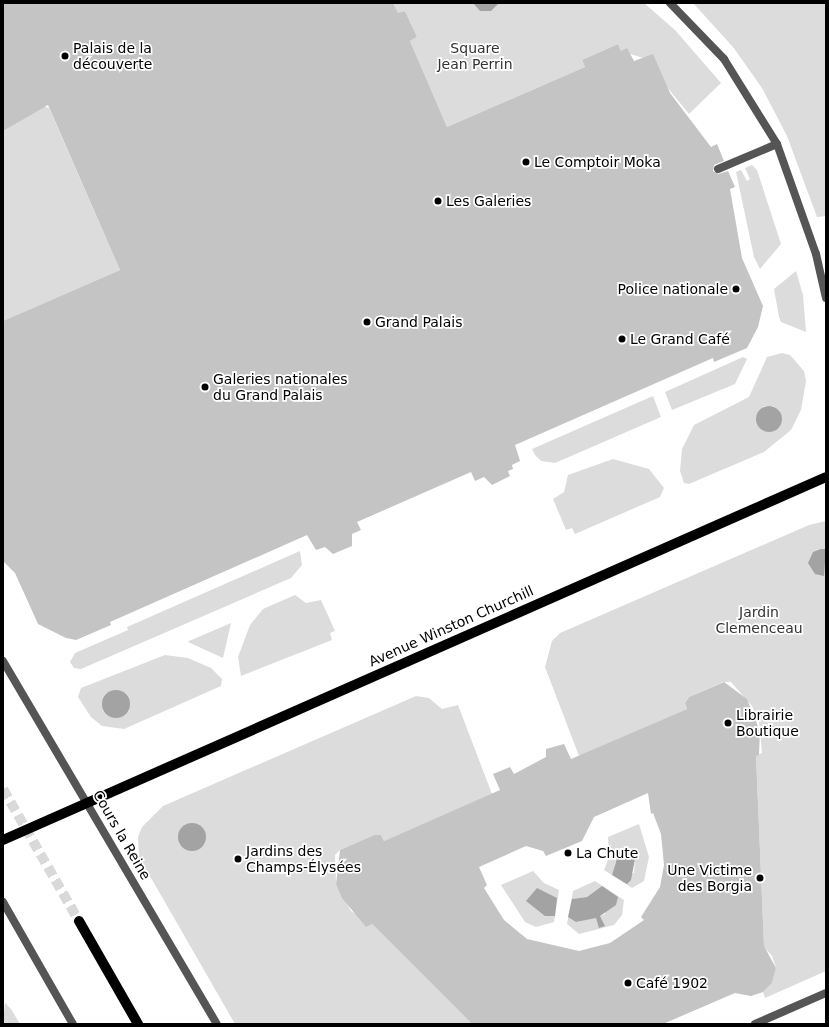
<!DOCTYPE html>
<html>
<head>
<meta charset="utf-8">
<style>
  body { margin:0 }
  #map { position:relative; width:829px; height:1027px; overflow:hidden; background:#fff; font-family:"DejaVu Sans",sans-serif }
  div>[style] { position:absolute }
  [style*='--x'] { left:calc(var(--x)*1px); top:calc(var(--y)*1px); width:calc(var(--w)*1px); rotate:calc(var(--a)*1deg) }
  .green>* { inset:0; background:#dcdcdc }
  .water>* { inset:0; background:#a3a3a3 }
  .round { border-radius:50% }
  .building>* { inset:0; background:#c4c4c4 }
  .primary-tunnel>* { height:10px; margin-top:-5px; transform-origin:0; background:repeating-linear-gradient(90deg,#d9d9d9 0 10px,transparent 0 15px) }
  .pedestrian>* { height:8px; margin:-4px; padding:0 4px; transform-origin:4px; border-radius:4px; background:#555 }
  .minor>* { height:8px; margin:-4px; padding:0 4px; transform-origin:4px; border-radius:4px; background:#555 }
  .tertiary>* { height:8px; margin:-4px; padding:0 4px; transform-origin:4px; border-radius:4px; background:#555 }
  .primary>* { height:10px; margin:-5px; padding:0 5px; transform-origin:5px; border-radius:5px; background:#000 }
  .dots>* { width:11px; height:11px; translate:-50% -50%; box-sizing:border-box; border:2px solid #fff; border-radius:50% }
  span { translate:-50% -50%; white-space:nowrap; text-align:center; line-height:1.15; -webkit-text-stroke:3.5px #fff; paint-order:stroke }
  .poi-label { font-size:14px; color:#000 }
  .left { translate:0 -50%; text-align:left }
  .right { translate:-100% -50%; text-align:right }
  .park-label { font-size:14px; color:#333 }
  .street-label { font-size:14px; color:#000 }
  .frame { position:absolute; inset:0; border:4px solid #000; pointer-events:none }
</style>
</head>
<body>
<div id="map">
  <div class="green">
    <i style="clip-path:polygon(393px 3px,644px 3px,675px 30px,721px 83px,689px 114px,643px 58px,621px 51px,618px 44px,582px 60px,585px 67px,447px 127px,410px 41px,417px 37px,405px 11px,398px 14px)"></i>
    <i style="clip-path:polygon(693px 3px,826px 3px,826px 216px,817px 217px,787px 136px,762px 88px,733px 47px)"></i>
    <i style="clip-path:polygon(43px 106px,49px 108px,120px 270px,3px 321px,3px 131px)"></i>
    <i style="clip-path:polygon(752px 165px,757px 170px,781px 244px,760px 269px,754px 257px,736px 172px,741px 170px,747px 181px,750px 179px,745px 168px)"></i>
    <i style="clip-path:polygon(796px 271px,803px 295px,806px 332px,781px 322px,779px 317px,774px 289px)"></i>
    <i style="clip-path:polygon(evenodd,782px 353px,790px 355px,804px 371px,806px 381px,801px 410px,791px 430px,764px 452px,689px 484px,684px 483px,680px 471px,682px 449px,694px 425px,749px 397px,767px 357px,782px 353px,764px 406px,773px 406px,780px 411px,770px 432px,761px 430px,756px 419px,764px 406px)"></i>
    <i style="clip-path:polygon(743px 357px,747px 359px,735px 384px,672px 410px,665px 392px)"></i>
    <i style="clip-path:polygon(653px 396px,661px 417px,555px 463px,541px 461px,535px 455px,532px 449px)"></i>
    <i style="clip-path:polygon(613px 459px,649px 469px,664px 488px,660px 497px,575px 534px,572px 528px,566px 530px,553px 499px,564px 492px,568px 475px)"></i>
    <i style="clip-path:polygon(826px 521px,826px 971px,765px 998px,763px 992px,772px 983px,776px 968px,772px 956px,764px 947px,756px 756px,762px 753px,759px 722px,752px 706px,731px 682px,723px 682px,689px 697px,685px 703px,687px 709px,579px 756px,545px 667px,552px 641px,560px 633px,809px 525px)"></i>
    <i style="clip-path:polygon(300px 551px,302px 565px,291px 578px,81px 669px,74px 668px,70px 662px,75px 653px,128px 630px,127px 627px)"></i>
    <i style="clip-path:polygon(295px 595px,306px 603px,321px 600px,335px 631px,330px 633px,332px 640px,241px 676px,238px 657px,250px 625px,263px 609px)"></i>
    <i style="clip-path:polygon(231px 623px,223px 658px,188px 642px,189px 641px)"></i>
    <i style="clip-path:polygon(165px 655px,188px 658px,211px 668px,222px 679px,221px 686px,124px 729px,102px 726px,91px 717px,78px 697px,81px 688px)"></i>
    <i style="clip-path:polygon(416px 696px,429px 698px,442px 709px,458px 705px,492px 794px,384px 841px,381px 835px,374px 835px,340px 850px,335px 855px,336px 884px,351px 911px,372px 924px,472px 1024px,235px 1024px,139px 857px,138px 837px,142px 827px,163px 806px)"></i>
    <i style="clip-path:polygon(evenodd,639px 824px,649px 857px,644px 881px,632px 888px,604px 870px,609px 857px,608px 837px,639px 824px,619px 852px,635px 859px,634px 873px,612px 875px,619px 852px)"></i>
    <i style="clip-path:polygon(533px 871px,544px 883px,559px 890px,554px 922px,536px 927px,525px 922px,501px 885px)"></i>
    <i style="clip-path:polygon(evenodd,595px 881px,624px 900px,622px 915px,614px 925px,579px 934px,567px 924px,573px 891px,595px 881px,602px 886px,605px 914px,600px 916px,604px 926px,596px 917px,576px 922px,572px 899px,587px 897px,602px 886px)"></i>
    <i style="clip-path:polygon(5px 1003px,11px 1009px,20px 1024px,3px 1024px)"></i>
  </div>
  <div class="water">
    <i style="clip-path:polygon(473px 3px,499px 3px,491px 11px,480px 11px)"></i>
    <i class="round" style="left:756px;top:406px;width:26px;height:26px"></i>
    <i style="clip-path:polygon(821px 549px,826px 549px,824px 576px,815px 574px,808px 563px,813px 552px)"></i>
    <i class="round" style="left:102px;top:690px;width:28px;height:28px"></i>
    <i class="round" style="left:178px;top:823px;width:28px;height:28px"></i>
    <i style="clip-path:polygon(627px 850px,635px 853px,635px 859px,631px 880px,627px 884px,612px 875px,619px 852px)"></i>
    <i style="clip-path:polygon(602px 886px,618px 897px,616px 905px,600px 916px,605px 926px,599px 928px,596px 918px,576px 922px,568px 917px,572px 899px,587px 897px)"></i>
    <i style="clip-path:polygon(537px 888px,557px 898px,555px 916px,545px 916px,526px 901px)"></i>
  </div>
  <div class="building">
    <i style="clip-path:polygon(3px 3px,393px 3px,398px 13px,405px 11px,417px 37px,410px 41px,447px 127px,585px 67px,582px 60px,618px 44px,621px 51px,627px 48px,634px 61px,653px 54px,670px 93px,711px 147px,717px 144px,724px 161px,714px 165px,713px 171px,718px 174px,728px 171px,735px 187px,730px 189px,742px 258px,763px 306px,758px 327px,747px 348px,714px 362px,713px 358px,515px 445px,520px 461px,512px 465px,513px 469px,508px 471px,510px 476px,492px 485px,484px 477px,475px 481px,471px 472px,357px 522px,361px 530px,352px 534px,352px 546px,333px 554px,325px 547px,316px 550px,307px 535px,110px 622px,111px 625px,76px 640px,66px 638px,38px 624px,15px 573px,3px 561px,3px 321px,120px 270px,48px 105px,3px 131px)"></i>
    <i style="clip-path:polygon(evenodd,724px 682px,747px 699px,760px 731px,759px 755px,756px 756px,764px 946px,776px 968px,772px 983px,763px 992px,751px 996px,735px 993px,663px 1024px,472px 1024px,372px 924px,366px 927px,342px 898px,336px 884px,340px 850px,374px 835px,381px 835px,384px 841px,500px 790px,493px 774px,510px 767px,514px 774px,546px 757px,546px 749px,564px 744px,571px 759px,687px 709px,685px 703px,689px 697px,724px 682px,648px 793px,651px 814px,653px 813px,661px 834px,664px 865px,660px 887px,641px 917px,644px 920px,610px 943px,579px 951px,527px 939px,504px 920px,484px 888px,487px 885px,479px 867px,526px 846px,543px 851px,546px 856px,582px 841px,594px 817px,648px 793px)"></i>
  </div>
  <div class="primary-tunnel">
    <i style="--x:3;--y:789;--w:152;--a:60.1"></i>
  </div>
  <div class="pedestrian">
    <i style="--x:670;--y:3;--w:78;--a:46"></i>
    <i style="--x:724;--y:59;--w:100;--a:58.1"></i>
    <i style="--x:777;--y:144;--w:117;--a:70.5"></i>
    <i style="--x:816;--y:254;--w:45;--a:77.2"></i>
    <i style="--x:718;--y:169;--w:64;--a:-23"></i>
    <i style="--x:755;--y:1024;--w:77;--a:-23.6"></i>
  </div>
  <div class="minor">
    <i style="--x:3;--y:661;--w:421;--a:59.5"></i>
  </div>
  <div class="tertiary">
    <i style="--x:3;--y:902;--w:141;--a:60.2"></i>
  </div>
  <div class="primary">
    <i style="--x:3;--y:840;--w:899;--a:-23.8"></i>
    <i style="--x:79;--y:921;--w:119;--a:60.2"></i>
  </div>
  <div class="dots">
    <i style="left:65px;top:56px;background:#000"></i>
    <i style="left:526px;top:162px;background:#000"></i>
    <i style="left:438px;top:201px;background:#000"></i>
    <i style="left:736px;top:289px;background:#000"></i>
    <i style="left:367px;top:322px;background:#000"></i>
    <i style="left:622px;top:339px;background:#000"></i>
    <i style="left:205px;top:387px;background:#000"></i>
    <i style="left:728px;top:723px;background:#000"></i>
    <i style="left:568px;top:853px;background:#000"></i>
    <i style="left:238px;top:859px;background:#000"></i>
    <i style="left:760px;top:878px;background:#000"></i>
    <i style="left:628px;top:983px;background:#000"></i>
  </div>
  <div class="poi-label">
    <span class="left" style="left:73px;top:56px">Palais de la<br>découverte</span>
    <span class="left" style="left:534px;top:162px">Le Comptoir Moka</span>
    <span class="left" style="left:446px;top:201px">Les Galeries</span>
    <span class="right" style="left:728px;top:289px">Police nationale</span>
    <span class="left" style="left:375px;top:322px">Grand Palais</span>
    <span class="left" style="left:630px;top:339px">Le Grand Café</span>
    <span class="left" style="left:213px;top:387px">Galeries nationales<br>du Grand Palais</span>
    <span class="left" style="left:736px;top:723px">Librairie<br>Boutique</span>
    <span class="left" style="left:246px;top:859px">Jardins des<br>Champs-Élysées</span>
    <span class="left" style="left:576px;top:853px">La Chute</span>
    <span class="right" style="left:752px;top:878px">Une Victime<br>des Borgia</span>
    <span class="left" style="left:636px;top:983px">Café 1902</span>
  </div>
  <div class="park-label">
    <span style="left:475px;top:56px">Square<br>Jean Perrin</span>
    <span style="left:759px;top:620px">Jardin<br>Clemenceau</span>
  </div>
  <div class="street-label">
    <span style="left:451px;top:626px;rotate:-24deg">Avenue Winston Churchill</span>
    <span style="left:122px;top:835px;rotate:60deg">Cours la Reine</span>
  </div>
  <div class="frame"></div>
</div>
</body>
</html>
